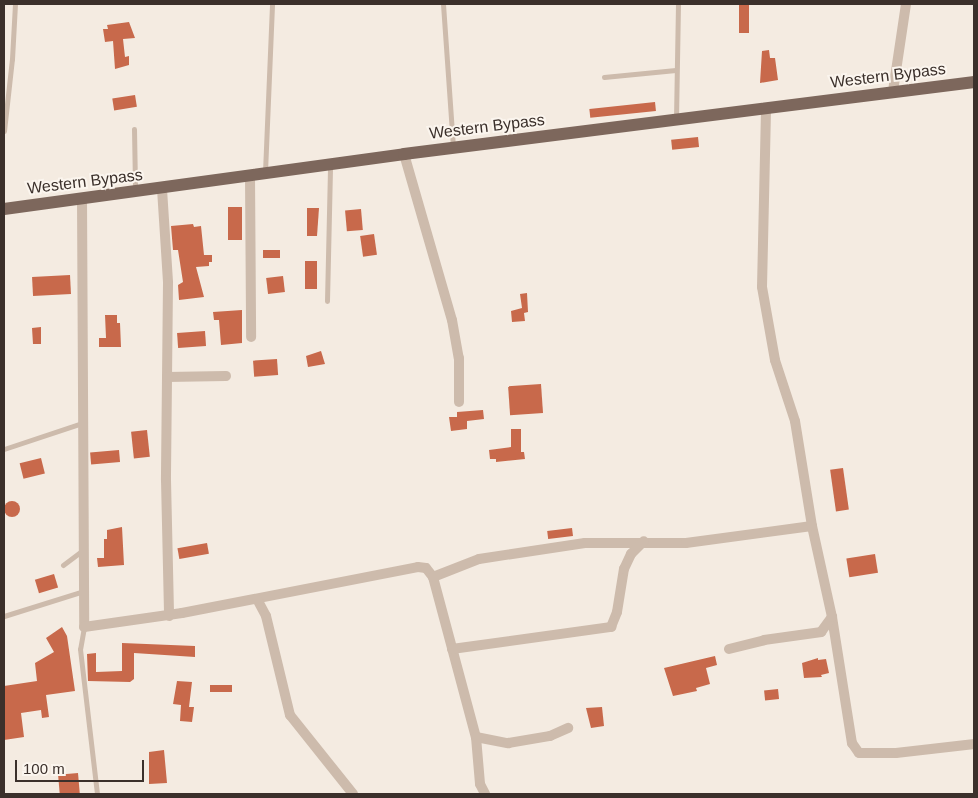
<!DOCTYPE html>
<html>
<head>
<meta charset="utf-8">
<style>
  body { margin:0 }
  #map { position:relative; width:978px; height:798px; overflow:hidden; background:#f4ebe1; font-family:Helvetica,sans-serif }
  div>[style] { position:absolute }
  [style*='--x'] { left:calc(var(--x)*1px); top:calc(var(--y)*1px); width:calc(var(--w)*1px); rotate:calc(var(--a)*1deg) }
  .building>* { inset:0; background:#c8694b; transform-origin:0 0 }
  .round { border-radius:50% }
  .service>* { height:5px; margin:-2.5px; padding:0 2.5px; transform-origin:2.5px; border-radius:2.5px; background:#cdbbac }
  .minor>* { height:10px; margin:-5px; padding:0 5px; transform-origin:5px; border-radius:5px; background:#cdbbac }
  .primary>* { height:12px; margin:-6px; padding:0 6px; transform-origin:6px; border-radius:6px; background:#7d675c }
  span { translate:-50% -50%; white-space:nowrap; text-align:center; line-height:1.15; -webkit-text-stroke:4px #fbf5ee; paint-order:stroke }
  .street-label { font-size:16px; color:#3b302b }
  .frame { position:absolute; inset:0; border:5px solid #3b302b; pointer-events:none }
  .scale { position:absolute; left:15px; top:760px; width:129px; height:22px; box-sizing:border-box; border:2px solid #3b302b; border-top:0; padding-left:6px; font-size:15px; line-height:18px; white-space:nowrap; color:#3b302b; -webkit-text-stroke:4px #fbf5ee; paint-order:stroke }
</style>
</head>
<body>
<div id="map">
  <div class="building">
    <i style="left:739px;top:4px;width:10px;height:29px"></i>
    <i style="clip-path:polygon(129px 22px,135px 38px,123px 39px,125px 57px,129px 56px,129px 65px,115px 69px,113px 41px,105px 42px,103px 29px,108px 29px,107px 25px)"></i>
    <i style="clip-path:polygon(769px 50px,770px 58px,775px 58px,778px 80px,760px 83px,762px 51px)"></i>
    <i style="left:135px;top:95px;width:12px;height:23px;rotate:81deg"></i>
    <i style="left:655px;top:102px;width:9px;height:66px;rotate:84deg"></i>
    <i style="left:698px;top:137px;width:10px;height:27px;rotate:84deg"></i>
    <i style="left:228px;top:207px;width:14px;height:33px"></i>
    <i style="clip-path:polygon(307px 208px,319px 208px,317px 236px,307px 236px)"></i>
    <i style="left:361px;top:209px;width:21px;height:16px;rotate:85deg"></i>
    <i style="clip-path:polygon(193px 224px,194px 227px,201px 226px,204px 255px,212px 255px,212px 262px,209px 262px,209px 266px,196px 267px,204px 297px,179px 300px,178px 285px,183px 282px,178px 250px,173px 250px,171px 226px)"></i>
    <i style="left:374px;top:234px;width:21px;height:14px;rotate:82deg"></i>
    <i style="left:263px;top:250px;width:17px;height:8px"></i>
    <i style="left:305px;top:261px;width:12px;height:28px"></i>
    <i style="left:70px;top:275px;width:19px;height:38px;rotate:87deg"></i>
    <i style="left:283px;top:276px;width:16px;height:17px;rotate:83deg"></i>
    <i style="clip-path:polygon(527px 293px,528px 312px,524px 313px,525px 321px,512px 322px,511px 311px,522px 308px,520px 294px)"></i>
    <i style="clip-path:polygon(242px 310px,242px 343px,221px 345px,219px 320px,214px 320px,213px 312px)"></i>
    <i style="clip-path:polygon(105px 315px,117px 315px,117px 323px,120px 323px,121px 347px,99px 347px,99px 338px,106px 338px)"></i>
    <i style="clip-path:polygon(41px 327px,41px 344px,33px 344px,32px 328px)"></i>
    <i style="left:205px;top:331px;width:15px;height:28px;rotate:86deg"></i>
    <i style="clip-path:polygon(321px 351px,325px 364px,308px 367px,306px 356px)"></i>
    <i style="left:277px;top:359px;width:16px;height:24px;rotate:86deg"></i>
    <i style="left:541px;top:384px;width:29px;height:33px;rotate:86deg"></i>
    <i style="clip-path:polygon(483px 410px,484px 419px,467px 421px,467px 429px,451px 431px,449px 417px,457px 417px,457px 412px)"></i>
    <i style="clip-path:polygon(511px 429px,521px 429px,521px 452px,524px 452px,525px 459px,496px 462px,496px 459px,490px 459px,489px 450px,511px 447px)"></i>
    <i style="left:147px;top:430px;width:27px;height:16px;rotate:84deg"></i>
    <i style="left:119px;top:450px;width:12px;height:29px;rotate:85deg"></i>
    <i style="left:41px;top:458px;width:16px;height:22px;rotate:76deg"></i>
    <i style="left:843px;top:468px;width:42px;height:13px;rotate:82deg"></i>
    <i class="round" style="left:4px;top:501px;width:16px;height:16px"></i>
    <i style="clip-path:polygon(122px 527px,124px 565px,98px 567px,97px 558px,104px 558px,104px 539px,107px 539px,107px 530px)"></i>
    <i style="left:572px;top:528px;width:8px;height:25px;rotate:83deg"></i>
    <i style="left:207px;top:543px;width:11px;height:30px;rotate:80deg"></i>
    <i style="left:875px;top:554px;width:19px;height:29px;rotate:81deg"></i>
    <i style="left:54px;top:574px;width:14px;height:20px;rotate:73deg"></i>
    <i style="clip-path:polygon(62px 627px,67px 636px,75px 691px,46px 695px,49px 717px,42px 718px,41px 710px,21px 713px,24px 737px,4px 740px,4px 686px,37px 681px,35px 663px,54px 652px,46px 638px)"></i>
    <i style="clip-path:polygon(122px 643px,195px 646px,195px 657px,134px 653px,134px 679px,130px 682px,88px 681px,87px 654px,96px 653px,96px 672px,122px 671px)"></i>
    <i style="clip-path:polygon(715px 656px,717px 665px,706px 668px,710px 684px,696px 688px,697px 691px,673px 696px,664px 668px)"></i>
    <i style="clip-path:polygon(818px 658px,818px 660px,826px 659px,829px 673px,821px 675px,822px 677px,804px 678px,802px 663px)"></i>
    <i style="clip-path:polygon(177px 681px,192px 682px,189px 707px,194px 707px,192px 722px,180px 721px,181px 705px,173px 704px)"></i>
    <i style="left:210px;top:685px;width:22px;height:7px"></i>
    <i style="left:778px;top:689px;width:10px;height:14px;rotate:84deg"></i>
    <i style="clip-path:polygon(602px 707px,604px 726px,591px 728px,586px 708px)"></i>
    <i style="clip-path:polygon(164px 750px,167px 783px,149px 784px,149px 752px)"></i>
    <i style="left:78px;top:773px;width:21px;height:20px;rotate:85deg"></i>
  </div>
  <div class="service">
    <i style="--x:443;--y:4;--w:143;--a:86"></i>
    <i style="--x:604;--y:77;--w:72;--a:-5.6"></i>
    <i style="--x:676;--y:119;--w:115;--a:-89"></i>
    <i style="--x:134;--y:129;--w:60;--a:89"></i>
    <i style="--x:4;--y:131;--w:72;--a:-83.7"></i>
    <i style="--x:12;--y:59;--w:55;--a:-86.9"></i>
    <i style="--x:265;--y:172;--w:168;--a:-87.6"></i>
    <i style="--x:327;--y:301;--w:135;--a:-88.7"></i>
    <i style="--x:4;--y:449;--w:82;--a:-18.4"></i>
    <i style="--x:63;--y:565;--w:25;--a:-37"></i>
    <i style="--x:4;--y:616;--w:84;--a:-17.4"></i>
    <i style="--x:84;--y:627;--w:22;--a:100"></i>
    <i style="--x:80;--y:649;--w:146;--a:83.3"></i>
  </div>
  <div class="minor">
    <i style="--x:893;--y:91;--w:88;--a:-81.5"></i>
    <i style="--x:404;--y:154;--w:173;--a:73.9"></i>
    <i style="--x:452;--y:320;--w:39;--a:80"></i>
    <i style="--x:459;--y:358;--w:44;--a:90"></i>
    <i style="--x:250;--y:176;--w:161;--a:89.6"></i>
    <i style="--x:162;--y:189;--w:94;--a:86.3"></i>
    <i style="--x:168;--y:283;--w:197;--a:90.6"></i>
    <i style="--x:166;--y:480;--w:136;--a:88.7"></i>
    <i style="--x:82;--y:199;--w:428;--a:89.7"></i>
    <i style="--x:84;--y:627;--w:99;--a:-8.1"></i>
    <i style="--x:182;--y:613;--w:240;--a:-11"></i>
    <i style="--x:418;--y:567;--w:8;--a:7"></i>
    <i style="--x:426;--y:568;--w:11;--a:52"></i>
    <i style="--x:433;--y:577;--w:166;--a:75"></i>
    <i style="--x:476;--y:737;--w:33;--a:11"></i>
    <i style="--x:508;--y:743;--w:43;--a:-9.5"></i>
    <i style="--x:550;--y:736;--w:20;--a:-24"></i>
    <i style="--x:167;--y:377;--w:59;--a:-1"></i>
    <i style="--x:433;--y:577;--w:49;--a:-21.4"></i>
    <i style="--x:479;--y:559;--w:107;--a:-8.6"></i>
    <i style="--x:585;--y:543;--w:101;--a:0"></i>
    <i style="--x:686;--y:543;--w:127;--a:-7.7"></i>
    <i style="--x:257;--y:599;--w:19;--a:62"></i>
    <i style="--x:266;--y:616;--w:102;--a:76.4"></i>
    <i style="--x:290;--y:715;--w:101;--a:51.4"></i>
    <i style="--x:832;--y:617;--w:128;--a:81"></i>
    <i style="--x:852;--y:743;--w:12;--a:55"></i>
    <i style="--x:859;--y:753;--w:37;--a:0"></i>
    <i style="--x:896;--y:753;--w:79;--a:-6.6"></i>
    <i style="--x:452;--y:649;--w:161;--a:-7.9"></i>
    <i style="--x:611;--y:627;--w:16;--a:-68"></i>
    <i style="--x:617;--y:612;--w:44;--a:-80.8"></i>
    <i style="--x:624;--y:569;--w:17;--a:-65"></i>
    <i style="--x:631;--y:554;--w:18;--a:-45"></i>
    <i style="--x:729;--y:649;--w:36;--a:-14"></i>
    <i style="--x:764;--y:640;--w:58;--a:-8"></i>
    <i style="--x:821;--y:632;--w:19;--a:-54"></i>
    <i style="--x:832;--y:617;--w:93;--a:-102.4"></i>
    <i style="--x:812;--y:526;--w:106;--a:-99.2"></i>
    <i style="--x:795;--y:421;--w:64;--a:-108.2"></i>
    <i style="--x:775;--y:360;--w:74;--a:-100.1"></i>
    <i style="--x:762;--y:287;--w:179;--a:-88.7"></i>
    <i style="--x:476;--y:737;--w:47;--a:85.1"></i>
    <i style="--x:480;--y:784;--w:11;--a:63"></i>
  </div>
  <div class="primary">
    <i style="--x:4;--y:209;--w:404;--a:-7.8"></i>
    <i style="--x:404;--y:154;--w:575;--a:-7.2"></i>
  </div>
  <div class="street-label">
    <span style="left:888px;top:76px;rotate:-7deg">Western Bypass</span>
    <span style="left:487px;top:127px;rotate:-7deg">Western Bypass</span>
    <span style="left:85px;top:182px;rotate:-7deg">Western Bypass</span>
  </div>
  <div class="frame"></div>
  <div class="scale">100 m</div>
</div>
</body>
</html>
